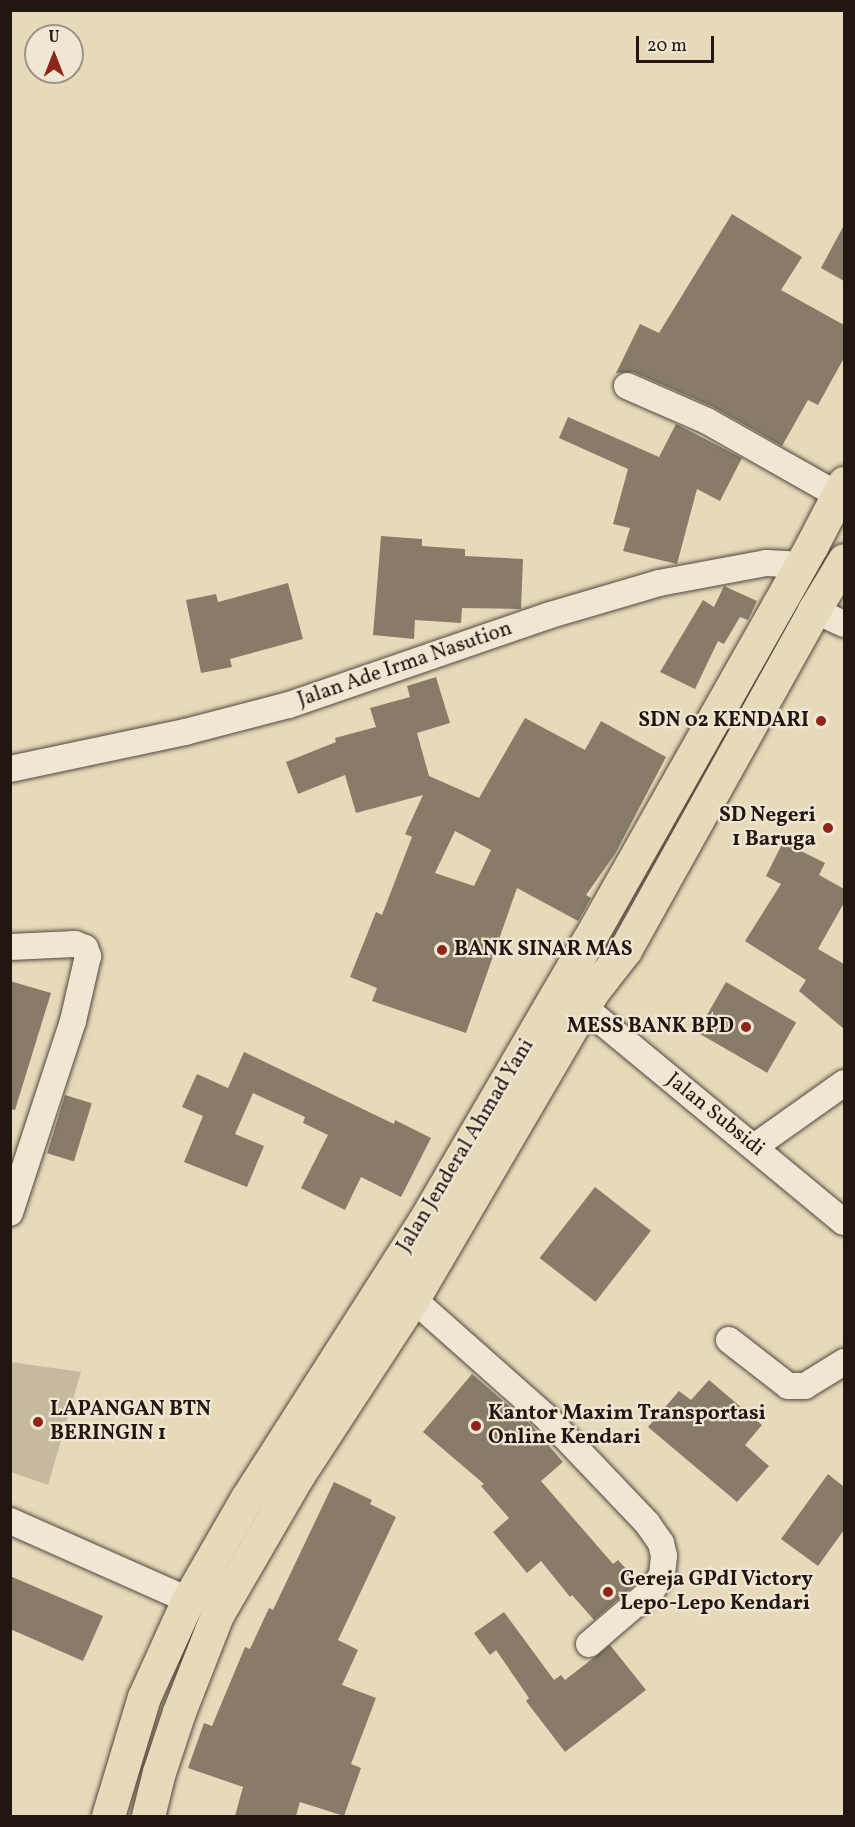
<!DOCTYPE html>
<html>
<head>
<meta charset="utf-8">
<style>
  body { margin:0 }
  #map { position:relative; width:855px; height:1827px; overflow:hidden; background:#e6dabb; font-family:Vollkorn,serif }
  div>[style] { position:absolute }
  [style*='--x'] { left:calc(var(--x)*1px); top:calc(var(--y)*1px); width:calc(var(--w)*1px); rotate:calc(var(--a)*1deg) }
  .green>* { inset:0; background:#c5b99e }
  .building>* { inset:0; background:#887c69; transform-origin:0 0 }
  .roads { filter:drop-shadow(0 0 2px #53473b) drop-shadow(0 0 2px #53473b) }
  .minor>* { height:26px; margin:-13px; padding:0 13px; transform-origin:13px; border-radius:13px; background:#efe7d3 }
  .trunk>* { height:33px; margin:-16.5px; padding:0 16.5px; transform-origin:16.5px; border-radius:16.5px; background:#e6dabb }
  .dots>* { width:16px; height:16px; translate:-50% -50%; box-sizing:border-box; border:3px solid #efe7d3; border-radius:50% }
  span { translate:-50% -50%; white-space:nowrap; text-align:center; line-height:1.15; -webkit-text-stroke:4.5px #efe7d3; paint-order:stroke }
  .street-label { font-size:21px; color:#221610 }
  .poi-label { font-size:21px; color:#221610; font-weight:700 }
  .right { translate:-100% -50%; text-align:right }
  .left { translate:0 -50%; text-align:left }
  .frame { position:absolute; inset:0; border:12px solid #221610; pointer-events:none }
  .north { position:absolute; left:24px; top:24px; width:60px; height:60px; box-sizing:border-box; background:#efe7d3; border:2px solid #9d9385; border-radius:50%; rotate:0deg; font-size:16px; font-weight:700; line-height:24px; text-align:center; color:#221610 }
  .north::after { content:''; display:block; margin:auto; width:21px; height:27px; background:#8f2418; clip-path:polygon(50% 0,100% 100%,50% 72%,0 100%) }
  .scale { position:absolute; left:636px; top:36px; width:78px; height:27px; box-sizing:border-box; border:3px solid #221610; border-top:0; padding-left:8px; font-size:18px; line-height:21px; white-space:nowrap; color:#221610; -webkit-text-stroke:4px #efe7d3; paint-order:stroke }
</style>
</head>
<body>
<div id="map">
  <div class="green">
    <i style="clip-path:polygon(11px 1362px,81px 1372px,48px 1485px,11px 1472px)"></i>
  </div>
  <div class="building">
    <i style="clip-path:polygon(732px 214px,802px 257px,781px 290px,844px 325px,844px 358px,818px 405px,808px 400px,782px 446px,713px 407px,633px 372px,616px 373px,640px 324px,659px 333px)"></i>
    <i style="clip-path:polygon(844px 225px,844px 281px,821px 268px)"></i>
    <i style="clip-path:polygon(568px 417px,659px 457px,676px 424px,742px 458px,720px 501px,697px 489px,677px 564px,623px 551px,630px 528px,613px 524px,628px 469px,559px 438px)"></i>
    <i style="clip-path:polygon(381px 536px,422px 539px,422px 546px,465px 549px,465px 556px,523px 559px,521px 609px,462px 608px,461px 623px,415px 620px,414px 639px,373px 635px)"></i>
    <i style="clip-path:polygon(288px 583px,303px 639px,230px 659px,232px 667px,201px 673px,186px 600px,216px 594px,218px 602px)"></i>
    <i style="clip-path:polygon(724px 586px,757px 601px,748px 620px,740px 617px,724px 644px,718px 641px,695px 689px,660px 672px,703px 600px,714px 607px)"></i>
    <i style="clip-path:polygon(evenodd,436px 677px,450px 723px,417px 733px,429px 776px,479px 798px,525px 718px,585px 750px,601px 721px,666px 757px,615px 854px,586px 895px,591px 898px,578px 921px,517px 888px,466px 1033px,372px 1001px,377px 988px,350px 977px,376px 912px,382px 915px,412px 837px,405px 834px,423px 795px,356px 813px,345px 775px,298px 794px,286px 762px,336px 742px,335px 738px,376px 727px,370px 708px,410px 697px,407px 686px,436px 677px,455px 831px,491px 850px,474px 886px,435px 873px,455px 831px)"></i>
    <i style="clip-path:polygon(783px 842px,825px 863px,819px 875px,844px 889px,844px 903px,818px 949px,844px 964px,844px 1029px,799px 991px,806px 980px,745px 941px,781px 884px,766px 876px)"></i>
    <i style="clip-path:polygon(10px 981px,51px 993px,15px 1110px,10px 1109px)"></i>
    <i style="left:726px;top:982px;width:81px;height:58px;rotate:30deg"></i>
    <i style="clip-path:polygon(244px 1052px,394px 1124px,395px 1120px,431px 1138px,401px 1197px,361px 1177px,345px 1210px,301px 1188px,328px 1135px,303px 1123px,305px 1117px,253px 1093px,235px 1134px,264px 1146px,247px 1187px,184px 1162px,203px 1116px,182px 1107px,197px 1074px,228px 1088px)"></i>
    <i style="left:65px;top:1095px;width:28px;height:61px;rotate:17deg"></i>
    <i style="left:595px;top:1187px;width:71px;height:90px;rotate:38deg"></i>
    <i style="clip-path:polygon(472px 1374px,530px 1424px,563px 1462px,541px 1481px,613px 1564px,618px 1560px,638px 1582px,594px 1620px,572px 1595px,570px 1597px,541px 1561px,527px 1573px,493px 1532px,509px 1518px,481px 1486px,484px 1484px,423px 1432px)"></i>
    <i style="clip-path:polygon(709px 1380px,762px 1425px,745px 1445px,769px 1466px,737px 1502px,648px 1427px,679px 1391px,691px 1400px)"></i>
    <i style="clip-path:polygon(828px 1474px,844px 1487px,844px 1530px,818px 1566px,781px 1539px)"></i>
    <i style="clip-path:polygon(334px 1482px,372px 1500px,370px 1504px,396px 1517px,338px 1640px,358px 1650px,342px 1685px,376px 1698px,351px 1764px,361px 1768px,344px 1816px,300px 1802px,296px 1816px,235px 1816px,243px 1787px,188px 1768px,204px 1723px,212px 1726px,245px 1647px,250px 1649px,269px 1608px,273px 1610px)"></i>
    <i style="clip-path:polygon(10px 1576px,103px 1616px,83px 1661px,10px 1629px)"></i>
    <i style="clip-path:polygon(504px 1612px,554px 1680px,561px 1675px,565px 1680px,610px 1645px,646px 1690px,565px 1752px,526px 1701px,529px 1698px,496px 1650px,490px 1655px,474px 1633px)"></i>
  </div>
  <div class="roads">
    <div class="minor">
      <i style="--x:627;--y:386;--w:87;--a:23.6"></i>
      <i style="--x:707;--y:421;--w:150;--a:29.5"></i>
      <i style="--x:814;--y:610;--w:33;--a:25"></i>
      <i style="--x:10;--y:769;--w:179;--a:-11.9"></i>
      <i style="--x:185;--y:732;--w:107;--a:-14.6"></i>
      <i style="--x:289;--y:705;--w:273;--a:-19"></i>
      <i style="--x:547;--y:616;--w:117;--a:-16.4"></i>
      <i style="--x:659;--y:583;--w:109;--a:-10.6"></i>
      <i style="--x:766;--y:563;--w:34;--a:3"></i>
      <i style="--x:10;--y:947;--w:65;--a:-2.6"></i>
      <i style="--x:75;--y:944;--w:11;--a:22"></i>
      <i style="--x:85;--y:948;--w:9;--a:69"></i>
      <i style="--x:88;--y:956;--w:67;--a:103"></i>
      <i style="--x:73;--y:1021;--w:202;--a:108.2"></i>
      <i style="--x:585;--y:1008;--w:336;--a:39.6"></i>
      <i style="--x:754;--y:1147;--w:110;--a:-35.4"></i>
      <i style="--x:413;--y:1299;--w:181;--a:41.6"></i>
      <i style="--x:548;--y:1419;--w:144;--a:46.4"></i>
      <i style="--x:647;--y:1523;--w:24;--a:55"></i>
      <i style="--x:661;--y:1543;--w:13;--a:77"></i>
      <i style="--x:664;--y:1556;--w:19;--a:96"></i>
      <i style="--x:662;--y:1575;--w:18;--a:124"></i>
      <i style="--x:652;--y:1590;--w:83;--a:139.4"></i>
      <i style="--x:729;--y:1340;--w:75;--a:37.9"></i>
      <i style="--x:788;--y:1386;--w:17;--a:0"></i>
      <i style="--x:805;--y:1386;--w:46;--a:-31.6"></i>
      <i style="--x:10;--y:1521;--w:195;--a:23.9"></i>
    </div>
    <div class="trunk">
      <i style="--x:108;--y:1816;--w:124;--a:-73.2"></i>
      <i style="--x:144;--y:1697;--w:107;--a:-65.6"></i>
      <i style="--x:188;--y:1600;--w:118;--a:-60"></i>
      <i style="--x:247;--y:1498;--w:326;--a:-57.4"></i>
      <i style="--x:423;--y:1223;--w:327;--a:-59.7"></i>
      <i style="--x:588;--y:941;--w:455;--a:-60.5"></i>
      <i style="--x:812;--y:545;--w:70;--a:-62.7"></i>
      <i style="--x:148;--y:1816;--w:45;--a:-76"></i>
      <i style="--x:159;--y:1772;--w:63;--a:-71.6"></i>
      <i style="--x:179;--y:1712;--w:104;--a:-68.6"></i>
      <i style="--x:217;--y:1615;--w:160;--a:-59.9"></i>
      <i style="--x:297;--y:1477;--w:212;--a:-56.9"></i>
      <i style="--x:413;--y:1299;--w:357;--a:-59.7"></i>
      <i style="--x:593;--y:991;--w:52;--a:-52"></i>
      <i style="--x:625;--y:950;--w:389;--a:-60.9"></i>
      <i style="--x:814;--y:610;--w:58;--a:-59"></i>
    </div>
  </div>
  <div class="dots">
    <i style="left:821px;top:721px;background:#8f2418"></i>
    <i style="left:828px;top:828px;background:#8f2418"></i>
    <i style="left:442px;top:950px;background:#8f2418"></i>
    <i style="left:746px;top:1027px;background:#8f2418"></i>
    <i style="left:38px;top:1422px;background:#8f2418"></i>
    <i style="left:476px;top:1426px;background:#8f2418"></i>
    <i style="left:608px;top:1592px;background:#8f2418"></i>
  </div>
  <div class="street-label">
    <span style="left:405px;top:665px;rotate:-19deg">Jalan Ade Irma Nasution</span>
    <span style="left:715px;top:1115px;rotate:39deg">Jalan Subsidi</span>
    <span style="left:466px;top:1146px;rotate:-59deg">Jalan Jenderal Ahmad Yani</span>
  </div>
  <div class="poi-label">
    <span class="right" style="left:809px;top:721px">SDN 02 KENDARI</span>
    <span class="right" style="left:816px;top:828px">SD Negeri<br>1 Baruga</span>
    <span class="left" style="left:454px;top:950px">BANK SINAR MAS</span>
    <span class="right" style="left:734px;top:1027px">MESS BANK BPD</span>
    <span class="left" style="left:50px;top:1422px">LAPANGAN BTN<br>BERINGIN 1</span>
    <span class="left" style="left:488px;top:1426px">Kantor Maxim Transportasi<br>Online Kendari</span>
    <span class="left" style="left:620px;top:1592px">Gereja GPdI Victory<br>Lepo-Lepo Kendari</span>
  </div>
  <div class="frame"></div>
  <div class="north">U</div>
  <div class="scale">20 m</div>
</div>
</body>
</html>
